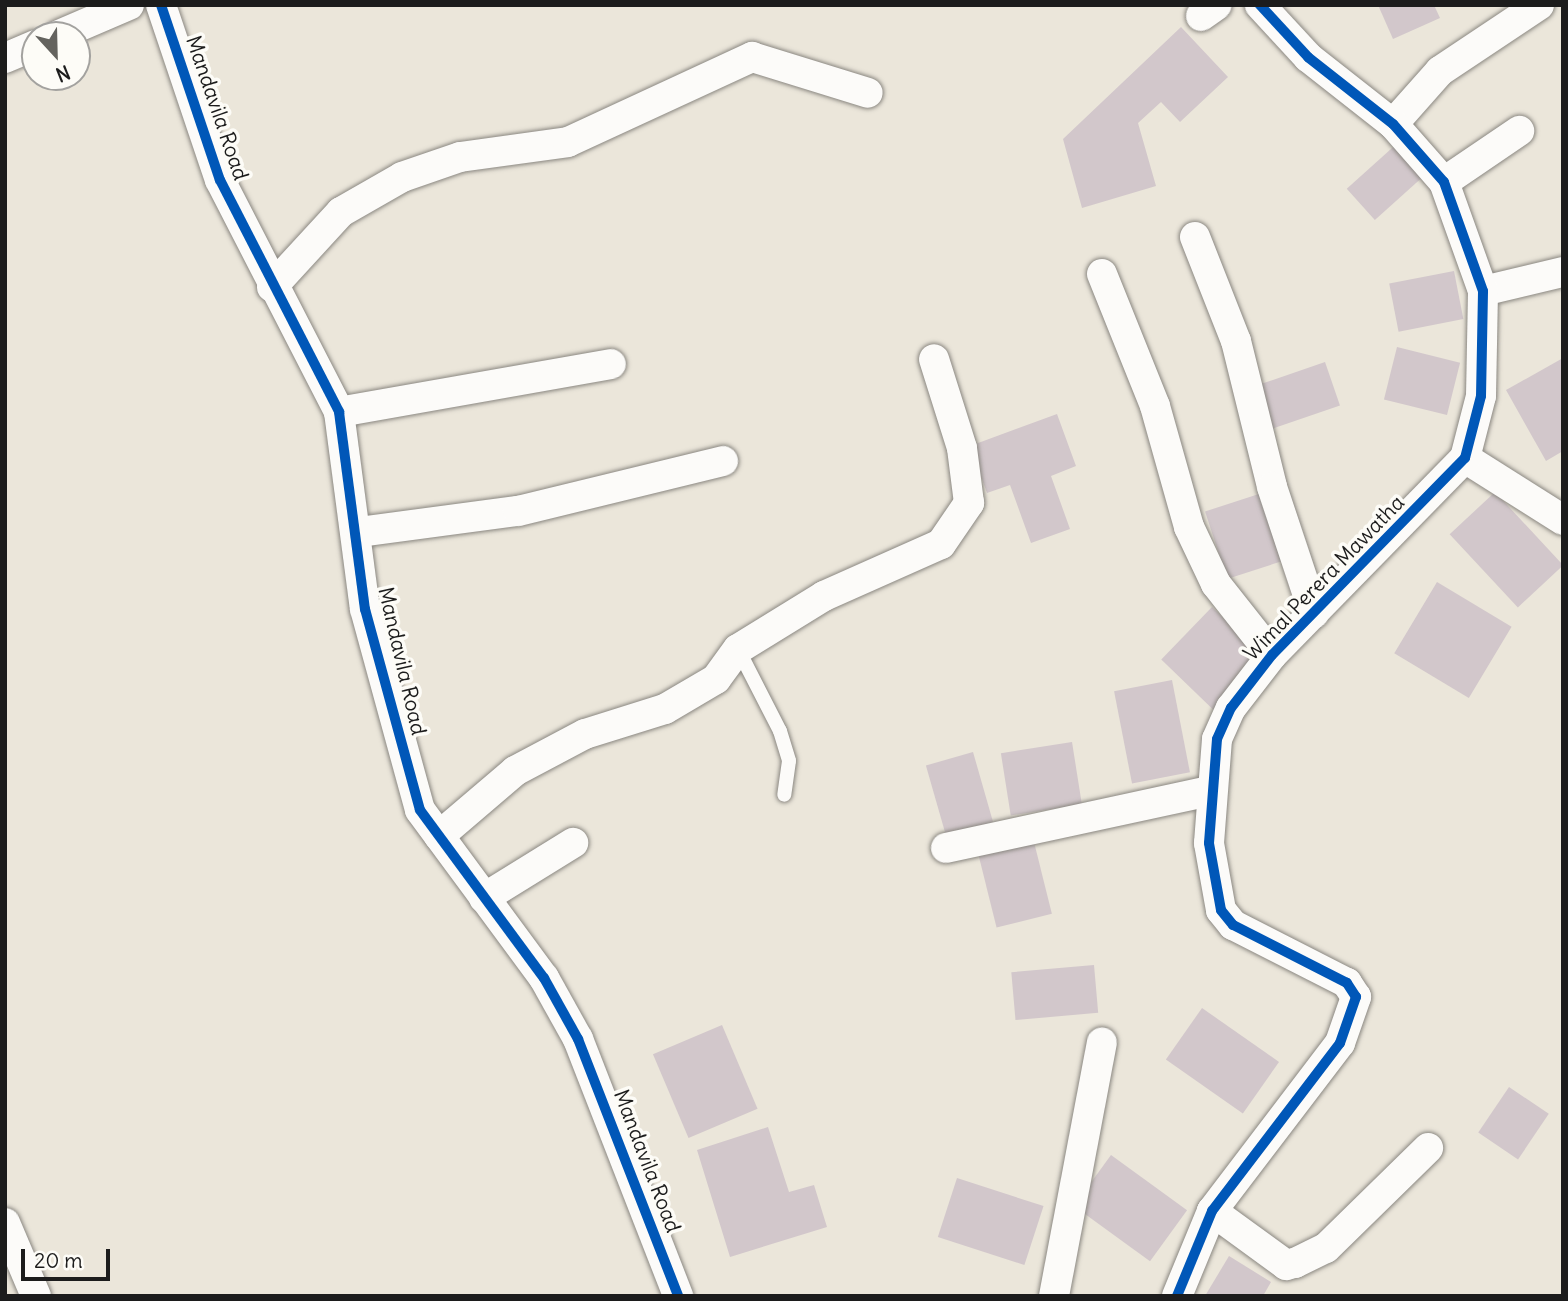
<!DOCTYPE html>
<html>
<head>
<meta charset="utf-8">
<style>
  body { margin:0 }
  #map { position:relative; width:1568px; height:1301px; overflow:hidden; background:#ebe6da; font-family:Delius,sans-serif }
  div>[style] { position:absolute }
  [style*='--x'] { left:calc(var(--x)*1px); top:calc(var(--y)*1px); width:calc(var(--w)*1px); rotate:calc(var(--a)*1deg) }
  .building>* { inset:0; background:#d2c7cb; transform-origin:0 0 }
  .roads { filter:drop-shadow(0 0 2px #8a8781) drop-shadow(0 0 2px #8a8781) }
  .service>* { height:14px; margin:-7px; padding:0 7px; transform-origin:7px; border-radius:7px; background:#fcfbf9 }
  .minor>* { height:30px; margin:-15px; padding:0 15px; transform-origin:15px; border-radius:15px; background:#fcfbf9 }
  .cycleway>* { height:10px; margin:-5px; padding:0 5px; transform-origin:5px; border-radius:5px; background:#0057b8 }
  span { translate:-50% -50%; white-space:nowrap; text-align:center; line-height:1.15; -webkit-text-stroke:7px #fdfcf7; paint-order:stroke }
  .street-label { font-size:21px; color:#1c1c1c }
  .frame { position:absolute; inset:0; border:7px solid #1c1c1c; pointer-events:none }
  .north { position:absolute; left:21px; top:21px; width:70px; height:70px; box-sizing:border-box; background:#fdfcf7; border:2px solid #a3a29f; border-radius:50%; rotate:158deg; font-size:19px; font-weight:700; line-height:28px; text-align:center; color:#1c1c1c }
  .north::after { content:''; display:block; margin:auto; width:24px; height:32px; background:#64635e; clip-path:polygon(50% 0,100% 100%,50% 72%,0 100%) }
  .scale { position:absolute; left:21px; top:1249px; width:89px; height:32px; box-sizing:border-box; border:4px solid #1c1c1c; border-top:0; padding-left:9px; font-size:21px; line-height:24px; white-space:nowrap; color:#1c1c1c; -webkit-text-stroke:5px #fdfcf7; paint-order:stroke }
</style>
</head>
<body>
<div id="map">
  <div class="building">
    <i style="clip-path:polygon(1378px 5px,1434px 5px,1440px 18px,1393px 39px)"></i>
    <i style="clip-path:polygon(1181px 27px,1228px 77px,1180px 122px,1161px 102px,1138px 123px,1156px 186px,1082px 208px,1063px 139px)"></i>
    <i style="left:1401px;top:140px;width:42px;height:73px;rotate:48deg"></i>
    <i style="left:1454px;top:271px;width:49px;height:66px;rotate:79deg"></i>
    <i style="left:1397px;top:347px;width:65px;height:54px;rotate:14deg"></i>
    <i style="clip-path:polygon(1563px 358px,1563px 451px,1546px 461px,1506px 390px)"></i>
    <i style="left:1325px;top:362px;width:46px;height:71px;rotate:71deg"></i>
    <i style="clip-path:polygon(1057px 414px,1076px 466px,1051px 476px,1070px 529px,1031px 543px,1010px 485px,987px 493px,970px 446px)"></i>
    <i style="left:1265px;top:492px;width:71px;height:63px;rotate:72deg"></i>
    <i style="left:1495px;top:492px;width:100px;height:62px;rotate:47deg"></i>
    <i style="left:1437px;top:582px;width:87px;height:83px;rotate:31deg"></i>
    <i style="left:1212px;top:607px;width:72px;height:73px;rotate:44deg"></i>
    <i style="left:1172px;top:680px;width:94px;height:59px;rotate:79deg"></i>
    <i style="left:1072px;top:742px;width:63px;height:72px;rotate:81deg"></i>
    <i style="left:973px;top:752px;width:73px;height:49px;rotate:74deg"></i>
    <i style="left:1033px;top:838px;width:78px;height:57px;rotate:76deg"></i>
    <i style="left:1094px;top:965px;width:48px;height:83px;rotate:85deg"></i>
    <i style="left:1202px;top:1008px;width:94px;height:63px;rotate:35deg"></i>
    <i style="left:722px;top:1025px;width:91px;height:75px;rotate:67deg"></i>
    <i style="left:1509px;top:1087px;width:48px;height:55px;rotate:34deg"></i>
    <i style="clip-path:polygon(768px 1127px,789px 1192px,814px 1185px,827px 1227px,730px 1257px,697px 1150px)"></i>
    <i style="left:1111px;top:1155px;width:94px;height:63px;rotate:36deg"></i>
    <i style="left:957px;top:1178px;width:91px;height:62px;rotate:18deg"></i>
    <i style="clip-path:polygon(1229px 1256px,1271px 1282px,1263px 1296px,1205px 1296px)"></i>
  </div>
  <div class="roads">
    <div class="service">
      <i style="--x:738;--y:649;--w:92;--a:62.9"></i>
      <i style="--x:780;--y:731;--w:31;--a:73"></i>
      <i style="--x:789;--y:761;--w:34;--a:98"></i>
    </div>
    <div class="minor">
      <i style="--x:161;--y:5;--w:185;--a:71.4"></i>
      <i style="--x:220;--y:180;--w:261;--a:62.8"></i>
      <i style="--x:339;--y:412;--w:199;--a:82.5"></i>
      <i style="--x:365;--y:609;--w:208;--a:74.7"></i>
      <i style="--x:420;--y:810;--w:209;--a:53.6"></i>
      <i style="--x:544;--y:978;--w:70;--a:60.9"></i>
      <i style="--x:578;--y:1039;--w:276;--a:68.7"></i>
      <i style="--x:1201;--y:16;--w:19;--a:-35"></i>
      <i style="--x:59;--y:35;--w:76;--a:-23.2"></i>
      <i style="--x:5;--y:58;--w:33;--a:-23"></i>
      <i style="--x:1393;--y:124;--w:71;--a:-48.4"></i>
      <i style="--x:1440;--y:71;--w:119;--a:-33.7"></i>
      <i style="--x:1444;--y:182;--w:91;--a:-34.2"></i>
      <i style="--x:1195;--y:237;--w:112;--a:68.5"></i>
      <i style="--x:1236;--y:341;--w:150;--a:76.1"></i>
      <i style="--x:1272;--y:487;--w:133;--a:71.6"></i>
      <i style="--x:1102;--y:274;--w:142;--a:68.1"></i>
      <i style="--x:1155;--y:406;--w:126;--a:74.3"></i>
      <i style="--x:1189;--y:527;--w:63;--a:64.7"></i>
      <i style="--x:1216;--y:584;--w:90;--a:51.7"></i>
      <i style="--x:272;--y:287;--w:102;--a:-47.4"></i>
      <i style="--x:341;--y:212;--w:70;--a:-29.8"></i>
      <i style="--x:402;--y:177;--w:61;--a:-19"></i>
      <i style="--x:460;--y:157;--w:109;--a:-7.9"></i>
      <i style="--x:568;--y:142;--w:203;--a:-24.8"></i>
      <i style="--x:752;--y:57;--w:121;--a:17.2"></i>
      <i style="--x:1483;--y:291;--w:82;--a:-13.4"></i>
      <i style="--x:339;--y:412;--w:276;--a:-10"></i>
      <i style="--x:1465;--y:458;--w:116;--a:32.3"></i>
      <i style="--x:360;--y:532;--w:159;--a:-7.6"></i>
      <i style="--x:518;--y:511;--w:211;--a:-13.7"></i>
      <i style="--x:439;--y:836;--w:100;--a:-40.5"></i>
      <i style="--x:515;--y:771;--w:79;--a:-27.9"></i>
      <i style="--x:585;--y:734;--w:84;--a:-17.4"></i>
      <i style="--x:665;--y:709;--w:59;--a:-30.5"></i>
      <i style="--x:716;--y:679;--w:37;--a:-54"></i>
      <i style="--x:738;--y:649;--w:101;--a:-31.6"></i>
      <i style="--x:824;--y:596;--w:128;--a:-24"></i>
      <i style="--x:941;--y:544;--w:50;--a:-55.7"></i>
      <i style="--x:969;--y:503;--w:55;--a:-97.3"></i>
      <i style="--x:962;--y:448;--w:93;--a:-107.5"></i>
      <i style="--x:946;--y:848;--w:270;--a:-12.2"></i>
      <i style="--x:484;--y:898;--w:105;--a:-31.7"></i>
      <i style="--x:1212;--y:1211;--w:92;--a:36.1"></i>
      <i style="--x:1286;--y:1265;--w:9;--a:-13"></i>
      <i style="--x:1295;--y:1263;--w:34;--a:-26"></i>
      <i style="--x:1326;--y:1248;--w:143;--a:-44.4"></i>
      <i style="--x:5;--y:1223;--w:79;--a:67"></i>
      <i style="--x:1054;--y:1296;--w:258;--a:-79.3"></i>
      <i style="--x:1177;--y:1296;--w:92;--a:-67.6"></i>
      <i style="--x:1212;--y:1211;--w:211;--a:-52.7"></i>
      <i style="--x:1340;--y:1043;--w:49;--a:-70.8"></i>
      <i style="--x:1356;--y:997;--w:17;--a:-123"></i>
      <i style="--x:1347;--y:983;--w:128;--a:-153"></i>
      <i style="--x:1233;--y:925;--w:19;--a:-129"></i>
      <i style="--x:1221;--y:910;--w:68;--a:-100.2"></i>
      <i style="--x:1209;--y:843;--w:104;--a:-85.6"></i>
      <i style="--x:1217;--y:739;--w:34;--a:-66"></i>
      <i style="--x:1231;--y:708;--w:67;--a:-52.3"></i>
      <i style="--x:1272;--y:655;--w:276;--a:-45.6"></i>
      <i style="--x:1465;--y:458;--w:64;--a:-75.5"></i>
      <i style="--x:1481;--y:396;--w:105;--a:-88.9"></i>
      <i style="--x:1483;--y:291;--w:116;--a:-109.7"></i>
      <i style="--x:1444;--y:182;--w:77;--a:-131.3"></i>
      <i style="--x:1393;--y:124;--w:108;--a:-141.8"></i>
      <i style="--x:1308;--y:57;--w:71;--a:-132.7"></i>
    </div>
  </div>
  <div class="cycleway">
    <i style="--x:161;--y:5;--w:185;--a:71.4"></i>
    <i style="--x:220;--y:180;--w:261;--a:62.8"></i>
    <i style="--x:339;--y:412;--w:199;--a:82.5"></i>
    <i style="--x:365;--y:609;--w:208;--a:74.7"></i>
    <i style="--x:420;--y:810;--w:209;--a:53.6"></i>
    <i style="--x:544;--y:978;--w:70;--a:60.9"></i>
    <i style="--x:578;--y:1039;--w:276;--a:68.7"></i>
    <i style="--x:1177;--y:1296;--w:92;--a:-67.6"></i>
    <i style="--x:1212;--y:1211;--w:211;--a:-52.7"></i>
    <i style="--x:1340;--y:1043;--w:49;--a:-70.8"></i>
    <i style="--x:1356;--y:997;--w:17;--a:-123"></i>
    <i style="--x:1347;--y:983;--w:128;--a:-153"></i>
    <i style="--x:1233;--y:925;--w:19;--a:-129"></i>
    <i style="--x:1221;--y:910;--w:68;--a:-100.2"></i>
    <i style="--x:1209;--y:843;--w:104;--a:-85.6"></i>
    <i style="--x:1217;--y:739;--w:34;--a:-66"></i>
    <i style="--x:1231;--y:708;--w:67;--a:-52.3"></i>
    <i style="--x:1272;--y:655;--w:276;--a:-45.6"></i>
    <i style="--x:1465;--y:458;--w:64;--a:-75.5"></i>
    <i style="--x:1481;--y:396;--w:105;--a:-88.9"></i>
    <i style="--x:1483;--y:291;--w:116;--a:-109.7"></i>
    <i style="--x:1444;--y:182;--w:77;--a:-131.3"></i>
    <i style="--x:1393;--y:124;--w:108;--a:-141.8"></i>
    <i style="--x:1308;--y:57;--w:71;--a:-132.7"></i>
  </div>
  <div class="street-label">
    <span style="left:217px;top:108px;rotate:71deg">Mandavila Road</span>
    <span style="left:1324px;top:578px;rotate:-46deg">Wimal Perera Mawatha</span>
    <span style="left:402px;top:661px;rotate:77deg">Mandavila Road</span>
    <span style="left:647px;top:1161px;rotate:69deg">Mandavila Road</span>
  </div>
  <div class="frame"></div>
  <div class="north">N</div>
  <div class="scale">20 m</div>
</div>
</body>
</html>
